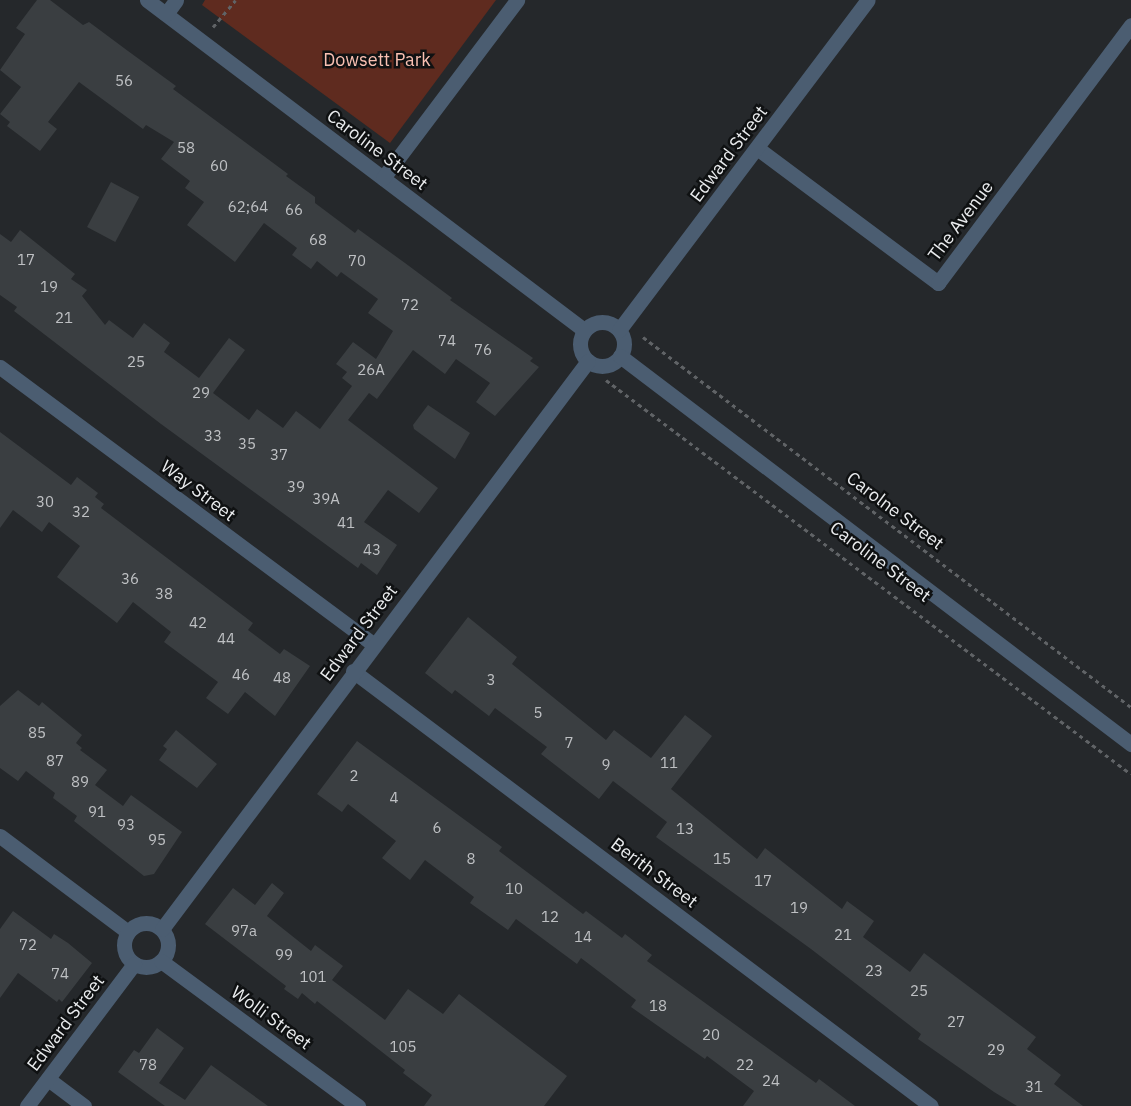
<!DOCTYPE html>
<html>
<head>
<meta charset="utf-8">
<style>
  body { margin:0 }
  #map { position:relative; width:1131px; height:1106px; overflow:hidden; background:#25282b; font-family:"IBM Plex Sans",sans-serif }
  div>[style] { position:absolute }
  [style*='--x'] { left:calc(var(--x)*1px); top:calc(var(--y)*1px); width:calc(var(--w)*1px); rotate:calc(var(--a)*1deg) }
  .green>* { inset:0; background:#5f2b1f }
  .building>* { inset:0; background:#3a3e41; transform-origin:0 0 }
  .path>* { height:3px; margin-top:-1.5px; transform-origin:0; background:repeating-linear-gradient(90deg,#606366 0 4px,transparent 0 8px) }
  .minor>* { height:15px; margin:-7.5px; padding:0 7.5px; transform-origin:7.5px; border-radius:7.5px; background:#4b5d71 }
  .minor>.ring { margin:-7.5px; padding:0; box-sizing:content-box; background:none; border:15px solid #4b5d71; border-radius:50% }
  span { translate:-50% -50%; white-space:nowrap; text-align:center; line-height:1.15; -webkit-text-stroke:5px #0f1112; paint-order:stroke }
  .number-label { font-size:15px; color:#bec0c3 }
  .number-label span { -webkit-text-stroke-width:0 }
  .park-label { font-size:18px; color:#fac0b2 }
  .street-label { font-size:18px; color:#eaecee }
</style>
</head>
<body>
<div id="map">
  <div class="green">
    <i style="clip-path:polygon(205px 0,496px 0,390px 143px,202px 5px)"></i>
  </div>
  <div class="building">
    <i style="clip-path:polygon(37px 0,50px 0,83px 25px,89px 22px,128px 51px,176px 86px,173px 89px,288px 174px,286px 176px,315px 197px,315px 203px,355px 233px,358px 229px,405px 263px,452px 298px,450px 300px,533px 358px,530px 361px,539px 367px,495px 416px,476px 402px,490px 383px,456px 359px,445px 374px,413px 350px,377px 399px,369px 393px,348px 420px,438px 488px,419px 513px,388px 490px,364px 522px,397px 545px,377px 575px,361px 563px,358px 568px,161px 424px,14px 311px,17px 307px,0 295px,0 234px,11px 242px,20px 230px,75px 274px,71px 279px,87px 290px,82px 296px,105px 325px,109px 320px,133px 338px,144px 323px,170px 343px,164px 352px,199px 378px,229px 338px,245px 350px,213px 393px,249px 420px,257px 409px,283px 428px,296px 411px,320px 429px,352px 386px,342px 378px,347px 372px,336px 364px,353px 342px,376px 359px,393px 331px,368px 313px,378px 299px,341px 272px,337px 277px,317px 261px,311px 269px,292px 255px,297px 248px,264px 223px,235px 262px,187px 225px,204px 202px,185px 188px,190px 181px,161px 159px,174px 142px,146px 125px,143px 129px,79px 82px,48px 122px,57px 129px,40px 151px,7px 126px,10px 122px,0 114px,21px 87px,0 70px,25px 34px,16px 28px)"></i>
    <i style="left:111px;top:182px;width:32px;height:51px;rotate:28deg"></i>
    <i style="clip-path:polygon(428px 405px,470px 433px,455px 459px,414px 429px,413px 425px)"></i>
    <i style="clip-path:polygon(0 432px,71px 485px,77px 477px,98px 493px,95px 497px,104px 504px,101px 508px,253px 623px,248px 630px,280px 654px,284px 649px,310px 666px,275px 716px,245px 692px,228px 714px,206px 698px,218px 682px,164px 642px,171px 632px,133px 602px,117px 623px,57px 577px,80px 546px,49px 522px,42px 532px,13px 510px,0 528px)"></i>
    <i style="clip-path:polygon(468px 617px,517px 657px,512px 664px,606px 740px,614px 730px,651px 758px,685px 715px,712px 736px,671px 789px,757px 859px,765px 848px,842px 909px,847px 901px,874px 921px,863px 937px,910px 972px,924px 953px,1036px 1037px,1027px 1049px,1061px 1075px,1054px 1084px,1083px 1106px,1017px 1106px,994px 1092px,918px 1039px,921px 1034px,811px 949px,656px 837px,667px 822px,613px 781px,599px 799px,541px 754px,547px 747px,495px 708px,489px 716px,455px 690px,452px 694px,425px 673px)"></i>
    <i style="clip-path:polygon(18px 690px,39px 706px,42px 702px,82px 735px,76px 743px,82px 748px,80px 750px,107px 770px,95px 785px,123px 806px,131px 795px,182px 832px,154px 874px,144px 876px,107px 847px,74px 821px,77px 816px,53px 798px,55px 793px,26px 771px,18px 781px,0 768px,0 706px)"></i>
    <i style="clip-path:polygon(176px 730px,217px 764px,197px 788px,159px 760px,167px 749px,163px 746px)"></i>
    <i style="clip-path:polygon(357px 741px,502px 847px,499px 851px,583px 914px,586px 911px,622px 938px,625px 934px,652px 955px,647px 961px,816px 1083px,819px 1079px,855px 1106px,743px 1106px,754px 1091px,707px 1056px,705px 1059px,631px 1007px,636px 1000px,581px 958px,577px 964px,516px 919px,508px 930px,470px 903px,474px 897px,425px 860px,410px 880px,382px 858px,396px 841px,348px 804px,342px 812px,317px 794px)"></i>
    <i style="clip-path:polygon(272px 883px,284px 893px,267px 916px,311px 951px,315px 945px,343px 966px,332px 980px,385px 1020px,408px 989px,443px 1014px,459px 994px,567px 1076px,544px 1106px,424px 1106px,432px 1095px,403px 1073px,405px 1070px,317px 1001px,315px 1004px,302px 993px,298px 999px,284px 989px,286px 986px,205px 924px,233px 888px,255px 905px)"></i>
    <i style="clip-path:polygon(13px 911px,51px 939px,54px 934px,68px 943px,92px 963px,62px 1002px,59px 999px,57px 1002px,18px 973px,0 998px,0 929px)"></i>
    <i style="clip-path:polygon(157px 1028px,184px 1048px,159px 1083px,185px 1100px,211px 1065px,268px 1106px,165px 1106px,118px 1072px,134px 1050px,139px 1053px)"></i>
  </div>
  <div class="path">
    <i style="--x:213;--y:27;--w:35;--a:-50"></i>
    <i style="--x:643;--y:337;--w:612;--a:37.17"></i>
    <i style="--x:606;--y:380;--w:656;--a:36.89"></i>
  </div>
  <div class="minor">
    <i style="--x:147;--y:0;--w:548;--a:37.06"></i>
    <i style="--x:166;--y:14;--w:17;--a:-54"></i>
    <i style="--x:757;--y:148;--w:226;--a:36.7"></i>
    <i style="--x:938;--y:283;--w:322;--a:-53.2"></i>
    <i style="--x:383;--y:178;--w:223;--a:-53"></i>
    <i class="ring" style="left:580px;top:322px;width:29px;height:29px"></i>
    <i style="--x:619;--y:330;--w:413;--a:-53"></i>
    <i style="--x:620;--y:356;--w:642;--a:37.21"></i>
    <i style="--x:0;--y:367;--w:465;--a:36.6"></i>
    <i style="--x:353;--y:671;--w:723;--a:36.96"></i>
    <i style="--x:0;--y:836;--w:160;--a:36.9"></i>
    <i class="ring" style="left:124px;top:923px;width:29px;height:29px"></i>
    <i style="--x:162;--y:929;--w:710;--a:-53.13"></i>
    <i style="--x:161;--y:961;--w:245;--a:36.4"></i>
    <i style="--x:48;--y:1079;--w:45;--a:36.9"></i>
    <i style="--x:27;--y:1106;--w:178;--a:-53"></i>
  </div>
  <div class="number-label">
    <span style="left:124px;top:81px">56</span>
    <span style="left:186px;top:148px">58</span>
    <span style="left:219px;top:166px">60</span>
    <span style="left:248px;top:207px">62;64</span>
    <span style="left:294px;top:210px">66</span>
    <span style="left:318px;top:240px">68</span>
    <span style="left:26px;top:260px">17</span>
    <span style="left:357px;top:261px">70</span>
    <span style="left:49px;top:287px">19</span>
    <span style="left:410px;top:305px">72</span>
    <span style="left:64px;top:318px">21</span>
    <span style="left:447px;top:341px">74</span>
    <span style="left:483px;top:350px">76</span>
    <span style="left:136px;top:362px">25</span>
    <span style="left:371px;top:370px">26A</span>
    <span style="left:201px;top:393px">29</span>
    <span style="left:213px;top:436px">33</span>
    <span style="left:247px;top:444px">35</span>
    <span style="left:279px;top:455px">37</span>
    <span style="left:296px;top:487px">39</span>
    <span style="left:326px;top:499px">39A</span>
    <span style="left:45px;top:502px">30</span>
    <span style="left:81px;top:512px">32</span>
    <span style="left:346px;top:523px">41</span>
    <span style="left:372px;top:550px">43</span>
    <span style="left:130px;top:579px">36</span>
    <span style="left:164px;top:594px">38</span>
    <span style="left:198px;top:623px">42</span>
    <span style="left:226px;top:639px">44</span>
    <span style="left:241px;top:675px">46</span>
    <span style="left:282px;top:678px">48</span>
    <span style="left:491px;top:680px">3</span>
    <span style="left:538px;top:713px">5</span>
    <span style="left:37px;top:733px">85</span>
    <span style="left:569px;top:743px">7</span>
    <span style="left:55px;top:761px">87</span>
    <span style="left:669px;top:763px">11</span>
    <span style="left:606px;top:765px">9</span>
    <span style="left:354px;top:776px">2</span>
    <span style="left:80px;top:782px">89</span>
    <span style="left:394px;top:798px">4</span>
    <span style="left:97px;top:812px">91</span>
    <span style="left:126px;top:825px">93</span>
    <span style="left:437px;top:828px">6</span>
    <span style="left:685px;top:829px">13</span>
    <span style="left:157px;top:840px">95</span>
    <span style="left:471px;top:859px">8</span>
    <span style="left:722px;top:859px">15</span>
    <span style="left:763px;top:881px">17</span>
    <span style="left:514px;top:889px">10</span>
    <span style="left:799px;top:908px">19</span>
    <span style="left:550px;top:917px">12</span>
    <span style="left:244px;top:931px">97a</span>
    <span style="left:843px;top:935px">21</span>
    <span style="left:583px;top:937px">14</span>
    <span style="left:28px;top:945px">72</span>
    <span style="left:284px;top:955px">99</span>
    <span style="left:874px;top:971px">23</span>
    <span style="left:60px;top:974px">74</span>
    <span style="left:313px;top:977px">101</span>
    <span style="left:919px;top:991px">25</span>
    <span style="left:658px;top:1006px">18</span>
    <span style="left:956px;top:1022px">27</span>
    <span style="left:711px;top:1035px">20</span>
    <span style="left:403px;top:1047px">105</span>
    <span style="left:996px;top:1050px">29</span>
    <span style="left:148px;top:1065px">78</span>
    <span style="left:745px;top:1065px">22</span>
    <span style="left:771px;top:1081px">24</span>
    <span style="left:1034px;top:1087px">31</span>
  </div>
  <div class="park-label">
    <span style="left:377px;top:60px">Dowsett Park</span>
  </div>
  <div class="street-label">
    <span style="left:377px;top:150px;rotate:37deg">Caroline Street</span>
    <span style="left:729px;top:154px;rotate:-53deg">Edward Street</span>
    <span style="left:961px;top:221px;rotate:-53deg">The Avenue</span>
    <span style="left:198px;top:491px;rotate:37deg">Way Street</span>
    <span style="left:895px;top:511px;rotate:37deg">Carolne Street</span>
    <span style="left:880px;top:562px;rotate:37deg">Caroline Street</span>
    <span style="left:359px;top:633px;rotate:-53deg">Edward Street</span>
    <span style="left:654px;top:873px;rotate:37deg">Berith Street</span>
    <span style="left:271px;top:1018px;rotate:36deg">Wolli Street</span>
    <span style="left:66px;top:1023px;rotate:-53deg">Edward Street</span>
  </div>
</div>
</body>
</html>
